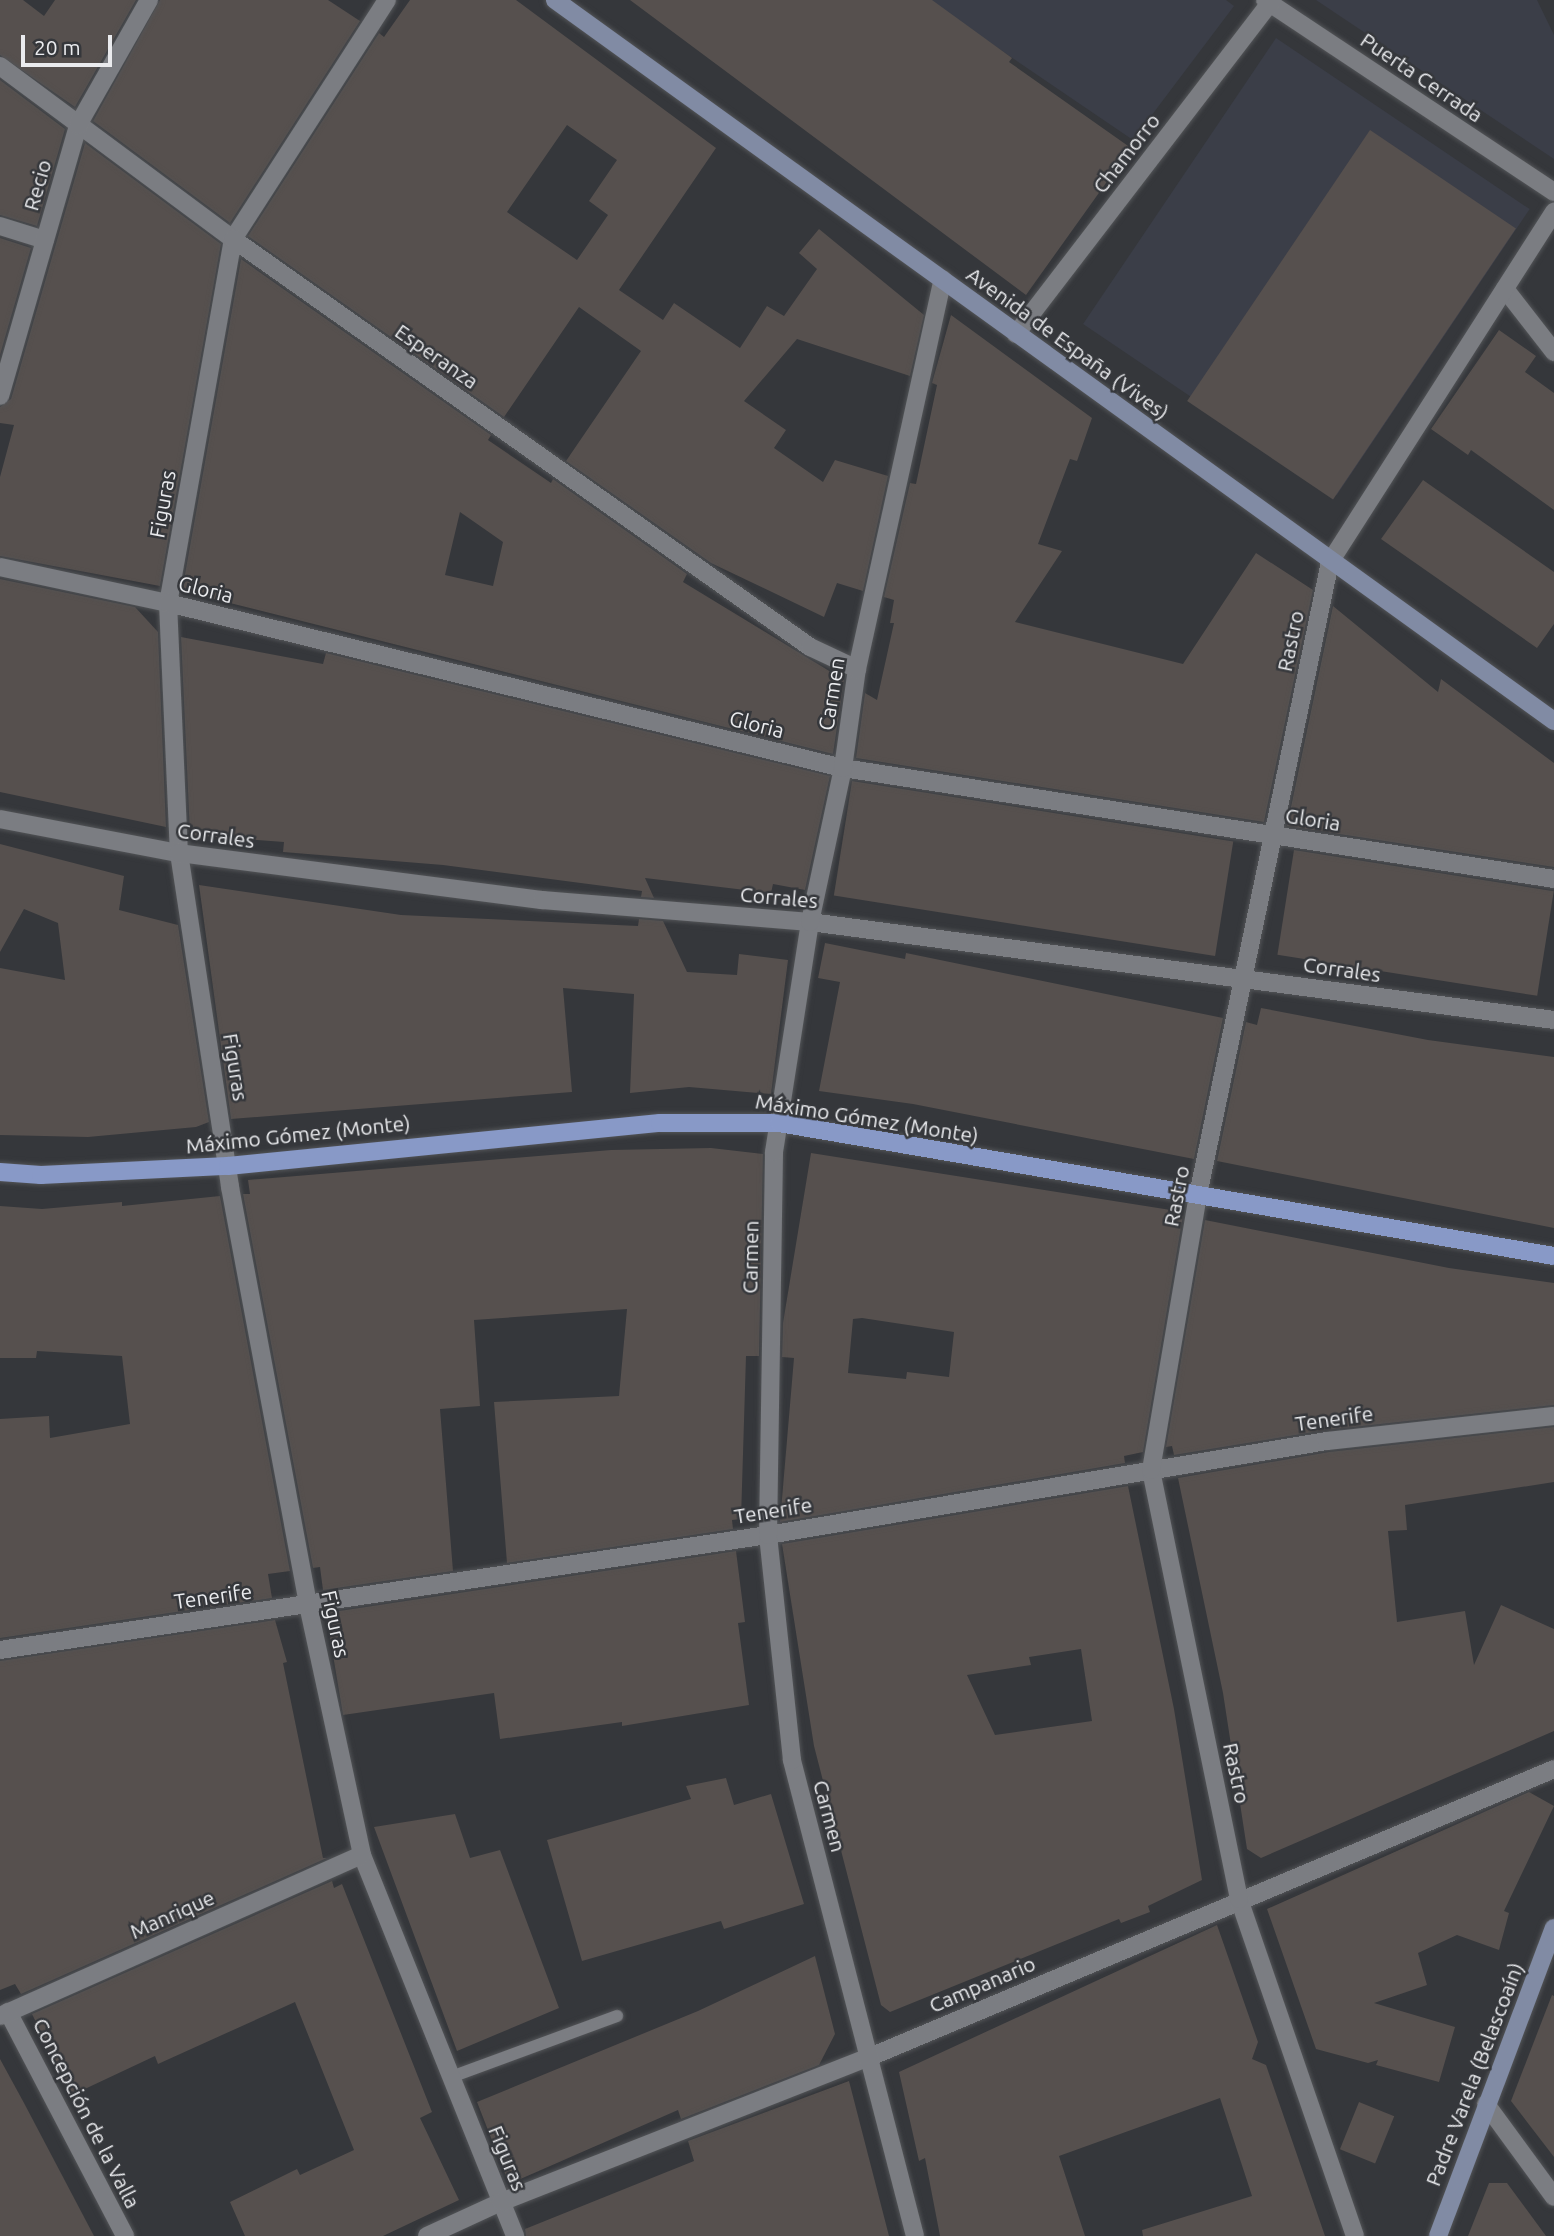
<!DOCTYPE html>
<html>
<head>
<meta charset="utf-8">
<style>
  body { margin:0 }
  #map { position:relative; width:1554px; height:2236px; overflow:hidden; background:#35373b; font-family:Ubuntu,sans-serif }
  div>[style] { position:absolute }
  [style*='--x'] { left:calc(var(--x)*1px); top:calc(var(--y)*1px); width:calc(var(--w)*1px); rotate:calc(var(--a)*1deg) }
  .built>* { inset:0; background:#3b3e48; transform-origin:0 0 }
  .building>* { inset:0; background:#56504e; transform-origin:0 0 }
  .roads { filter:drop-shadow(0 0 2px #525457) drop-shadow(0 0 2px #525457) }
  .lane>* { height:12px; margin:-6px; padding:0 6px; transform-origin:6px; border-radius:6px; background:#7b7d82 }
  .street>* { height:18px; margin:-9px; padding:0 9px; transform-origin:9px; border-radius:9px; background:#7b7d82 }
  .secondary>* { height:18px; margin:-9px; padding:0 9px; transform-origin:9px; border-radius:9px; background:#818ba4 }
  .primary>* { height:18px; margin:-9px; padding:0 9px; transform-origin:9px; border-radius:9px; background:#8899c7 }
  span { translate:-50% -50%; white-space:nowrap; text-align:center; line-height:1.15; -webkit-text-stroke:5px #35373b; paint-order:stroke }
  .street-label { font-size:21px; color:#eaebee }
  .scale { position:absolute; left:21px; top:35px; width:91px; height:32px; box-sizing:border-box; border:4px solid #eaebee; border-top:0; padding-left:9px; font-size:21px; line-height:24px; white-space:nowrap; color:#eaebee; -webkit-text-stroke:5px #35373b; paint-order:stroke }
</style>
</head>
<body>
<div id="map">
  <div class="built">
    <i style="clip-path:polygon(927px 0,1226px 0,1234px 6px,1133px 140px)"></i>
    <i style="clip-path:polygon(1316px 0,1537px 0,1554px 35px,1554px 159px)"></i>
    <i style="left:1276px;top:38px;width:306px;height:345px;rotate:34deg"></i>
  </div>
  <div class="building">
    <i style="clip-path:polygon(0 0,23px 0,44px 16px,55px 0,136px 0,75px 107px,0 55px)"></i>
    <i style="clip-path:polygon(160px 0,328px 0,360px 21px,230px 223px,93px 121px)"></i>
    <i style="clip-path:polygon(evenodd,410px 0,516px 0,716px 148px,619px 290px,663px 320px,674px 303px,740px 348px,767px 306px,784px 316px,817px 269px,799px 253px,819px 229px,924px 315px,910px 376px,797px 339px,744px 401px,786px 430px,774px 448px,823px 482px,835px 460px,888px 476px,863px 591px,837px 583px,824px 617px,711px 563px,566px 461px,641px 351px,579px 307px,504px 417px,248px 236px,379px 33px,384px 37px,410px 0,567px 125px,617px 160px,589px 201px,608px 215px,577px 260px,507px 212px,567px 125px)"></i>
    <i style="clip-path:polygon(630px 0,932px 0,1012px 58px,1009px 62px,1131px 148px,1026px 295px)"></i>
    <i style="clip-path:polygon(0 80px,65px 129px,37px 226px,0 215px)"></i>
    <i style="left:1370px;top:130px;width:176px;height:327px;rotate:34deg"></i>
    <i style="clip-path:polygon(85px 143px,221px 244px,160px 586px,0 556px,0 477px,14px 425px,0 423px,0 407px,11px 399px)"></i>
    <i style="clip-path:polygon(0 238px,31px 248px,0 355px)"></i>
    <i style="clip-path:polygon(evenodd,241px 259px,491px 435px,488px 440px,551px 483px,553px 479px,687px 574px,683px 582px,844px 680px,833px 754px,182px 591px,241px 259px,460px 512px,503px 542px,493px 586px,445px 575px,460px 512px)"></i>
    <i style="clip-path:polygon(951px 315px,1092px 418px,1077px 461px,1070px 459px,1038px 544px,1062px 551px,1015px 622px,1183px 664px,1256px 553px,1313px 590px,1264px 822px,856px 758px,865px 693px,877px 700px,894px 623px,890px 623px,894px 600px,884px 597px,910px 483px,916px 484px,937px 385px,932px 383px)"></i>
    <i style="clip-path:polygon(1499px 330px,1536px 356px,1525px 372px,1554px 393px,1554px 510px,1471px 450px,1468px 455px,1431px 429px)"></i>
    <i style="clip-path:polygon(1423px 480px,1554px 572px,1554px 624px,1537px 648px,1381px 539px)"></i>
    <i style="clip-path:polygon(0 579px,135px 607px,158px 632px,166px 827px,0 792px)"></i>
    <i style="clip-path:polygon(1333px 606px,1438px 692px,1441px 679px,1554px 763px,1554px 867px,1287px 826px)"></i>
    <i style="clip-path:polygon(181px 637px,323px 664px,326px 653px,830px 776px,805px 890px,773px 884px,771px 893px,645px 878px,654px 898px,641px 897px,642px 891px,443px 865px,283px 852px,284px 842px,190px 835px)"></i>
    <i style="left:852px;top:781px;width:386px;height:116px;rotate:9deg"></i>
    <i style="clip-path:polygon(0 844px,124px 876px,119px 910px,178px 925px,209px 1122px,196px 1127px,88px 1137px,0 1135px,0 968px,65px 980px,58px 923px,24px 909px,0 952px)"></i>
    <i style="left:1294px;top:850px;width:263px;height:106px;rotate:9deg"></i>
    <i style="clip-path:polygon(199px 885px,401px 915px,638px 926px,639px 919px,663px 921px,687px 972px,737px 975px,739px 954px,788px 960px,771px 1094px,689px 1087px,630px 1093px,634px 994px,563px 988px,572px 1092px,231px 1119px)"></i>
    <i style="clip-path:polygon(825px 943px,905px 959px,906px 953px,1223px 1018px,1194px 1159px,913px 1104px,819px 1091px,840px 982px,818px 978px)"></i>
    <i style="clip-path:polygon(1261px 1008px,1428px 1040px,1554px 1057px,1554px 1228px,1217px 1161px,1246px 1022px,1257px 1025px)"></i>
    <i style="clip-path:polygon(711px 1148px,763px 1154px,759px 1356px,746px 1356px,741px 1519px,732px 1520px,733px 1529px,507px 1563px,494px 1402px,619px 1396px,627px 1309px,474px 1320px,480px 1406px,440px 1409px,453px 1571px,323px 1590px,320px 1567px,313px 1568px,243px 1194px,250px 1194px,248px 1180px,611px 1150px)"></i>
    <i style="clip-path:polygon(evenodd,811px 1153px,1177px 1211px,1183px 1216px,1143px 1452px,1124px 1456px,1125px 1463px,780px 1522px,794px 1358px,782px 1357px,783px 1323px,811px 1153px,862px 1318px,954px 1332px,949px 1377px,907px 1372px,906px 1379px,848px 1373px,853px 1319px,862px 1318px)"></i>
    <i style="clip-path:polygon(220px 1196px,290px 1571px,268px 1574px,272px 1598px,0 1638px,0 1419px,49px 1416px,50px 1438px,130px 1424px,122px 1356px,37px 1351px,36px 1358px,0 1358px,0 1206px,42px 1209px,122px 1202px,122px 1206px)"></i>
    <i style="clip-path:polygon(1205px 1220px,1449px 1268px,1554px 1283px,1554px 1405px,1326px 1430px,1174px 1455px,1172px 1446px,1166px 1447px)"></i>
    <i style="clip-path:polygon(1554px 1427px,1554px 1482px,1405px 1505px,1407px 1530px,1388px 1531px,1397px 1622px,1465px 1611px,1474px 1665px,1501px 1605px,1554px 1629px,1554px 1731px,1261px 1858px,1247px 1849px,1223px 1693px,1178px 1478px,1329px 1452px)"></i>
    <i style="clip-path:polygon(evenodd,1128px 1486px,1174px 1709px,1202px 1880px,1148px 1906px,1150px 1912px,1121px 1923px,1119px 1919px,890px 2012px,881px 2005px,814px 1746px,782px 1544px,1128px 1486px,1081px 1649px,1092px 1721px,995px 1735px,967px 1675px,1031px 1665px,1029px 1657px,1081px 1649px)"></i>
    <i style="clip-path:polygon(736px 1551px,745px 1622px,738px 1623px,749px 1705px,622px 1726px,622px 1722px,500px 1739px,494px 1693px,343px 1715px,326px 1613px)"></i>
    <i style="clip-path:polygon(275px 1620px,287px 1662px,283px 1663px,323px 1858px,327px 1858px,21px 1994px,15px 1984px,0 1990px,0 1661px)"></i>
    <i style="clip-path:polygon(726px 1778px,734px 1805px,771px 1794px,804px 1904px,724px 1929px,721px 1921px,582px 1961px,547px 1840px,691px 1799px,686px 1786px)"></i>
    <i style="clip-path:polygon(1529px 1792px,1554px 1806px,1504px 1911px,1509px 1913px,1499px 1950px,1457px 1935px,1418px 1953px,1427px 1985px,1374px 2003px,1455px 2027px,1439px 2082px,1376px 2065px,1378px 2060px,1368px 2063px,1316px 2049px,1267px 1909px)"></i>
    <i style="clip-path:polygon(455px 1814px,470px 1858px,500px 1850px,559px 2008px,457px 2051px,374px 1827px)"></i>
    <i style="clip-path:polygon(332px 1881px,334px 1888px,342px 1884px,432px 2112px,420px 2118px,459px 2200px,383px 2236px,245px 2236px,230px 2202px,297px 2169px,300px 2175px,354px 2150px,295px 2002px,158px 2064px,155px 2056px,72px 2095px,32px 2014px)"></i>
    <i style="clip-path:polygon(1217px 1925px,1258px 2042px,1252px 2059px,1266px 2065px,1325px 2236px,1143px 2236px,1142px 2230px,1252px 2196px,1220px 2098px,1059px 2156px,1085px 2236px,940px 2236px,925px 2158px,919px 2161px,899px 2072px)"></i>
    <i style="clip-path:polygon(815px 1956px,835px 2034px,819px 2065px,681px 2119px,678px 2110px,509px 2184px,477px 2102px,698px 2011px)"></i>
    <i style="clip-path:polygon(1552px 1995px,1554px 1996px,1554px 2157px,1511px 2101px)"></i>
    <i style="clip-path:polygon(0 2059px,24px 2103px,94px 2236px,0 2236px)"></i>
    <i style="clip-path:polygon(849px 2081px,889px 2236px,526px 2236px,525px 2229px,694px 2161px,688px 2141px)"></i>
    <i style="left:1359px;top:2102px;width:38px;height:51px;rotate:22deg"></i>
    <i style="clip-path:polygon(1489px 2183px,1507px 2183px,1546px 2236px,1468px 2236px)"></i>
  </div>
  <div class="roads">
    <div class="lane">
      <i style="--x:451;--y:2077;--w:177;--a:-20.2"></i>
    </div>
    <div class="street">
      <i style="--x:387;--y:0;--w:284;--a:122.8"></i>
      <i style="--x:233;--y:239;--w:370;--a:100.1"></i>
      <i style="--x:168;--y:603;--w:250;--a:87.5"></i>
      <i style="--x:179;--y:853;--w:338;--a:81.3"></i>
      <i style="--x:230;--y:1187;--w:425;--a:79.4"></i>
      <i style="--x:308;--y:1605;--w:256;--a:77.8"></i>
      <i style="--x:362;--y:1855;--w:411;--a:68.1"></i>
      <i style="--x:1265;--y:0;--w:347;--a:33.6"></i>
      <i style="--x:0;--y:66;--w:290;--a:36.6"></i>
      <i style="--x:233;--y:239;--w:707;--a:35.26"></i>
      <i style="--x:810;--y:647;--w:52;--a:25.1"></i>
      <i style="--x:0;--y:226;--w:47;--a:17.3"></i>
      <i style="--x:1505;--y:289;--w:80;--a:52.1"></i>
      <i style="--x:1016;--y:334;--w:421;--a:-52.5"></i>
      <i style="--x:0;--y:396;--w:282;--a:-73.9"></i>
      <i style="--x:78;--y:125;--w:144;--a:-60.4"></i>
      <i style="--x:0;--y:567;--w:172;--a:12.1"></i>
      <i style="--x:168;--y:603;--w:695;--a:13.74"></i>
      <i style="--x:843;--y:768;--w:720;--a:8.87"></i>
      <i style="--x:0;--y:819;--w:182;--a:10.8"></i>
      <i style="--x:179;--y:853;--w:366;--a:7.4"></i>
      <i style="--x:542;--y:900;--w:269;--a:4.7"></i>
      <i style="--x:810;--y:922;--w:750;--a:7.5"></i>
      <i style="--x:0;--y:1650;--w:777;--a:-8.52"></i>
      <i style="--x:768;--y:1535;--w:567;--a:-9.55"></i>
      <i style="--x:1327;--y:1441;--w:228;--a:-6.3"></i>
      <i style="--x:8;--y:2012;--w:253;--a:62.4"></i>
      <i style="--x:0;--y:2016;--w:396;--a:-24"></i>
      <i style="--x:1486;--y:2104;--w:115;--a:53.8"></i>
      <i style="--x:427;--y:2236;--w:81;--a:-24.7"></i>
      <i style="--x:501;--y:2202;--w:396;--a:-21.5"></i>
      <i style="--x:870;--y:2057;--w:742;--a:-22.83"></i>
      <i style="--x:915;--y:2236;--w:492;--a:-104.5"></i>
      <i style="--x:792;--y:1760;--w:226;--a:-96.1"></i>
      <i style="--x:768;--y:1535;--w:383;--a:-89.1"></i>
      <i style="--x:774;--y:1152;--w:233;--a:-81.1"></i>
      <i style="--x:810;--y:922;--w:157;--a:-77.9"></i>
      <i style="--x:843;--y:768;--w:100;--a:-82"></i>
      <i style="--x:857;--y:669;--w:399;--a:-77.6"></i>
      <i style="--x:1355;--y:2236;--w:356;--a:-109"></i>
      <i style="--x:1239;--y:1899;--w:438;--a:-101.6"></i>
      <i style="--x:1151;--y:1470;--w:279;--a:-80.3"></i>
      <i style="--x:1198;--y:1195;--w:647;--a:-78.22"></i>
      <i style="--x:1330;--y:562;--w:416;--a:-57.4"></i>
    </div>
    <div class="secondary">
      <i style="--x:555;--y:0;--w:1232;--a:35.82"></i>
      <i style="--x:1438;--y:2236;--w:329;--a:-69.4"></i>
    </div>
    <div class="primary">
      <i style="--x:0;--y:1172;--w:41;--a:4.2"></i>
      <i style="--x:41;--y:1175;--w:187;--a:-2.8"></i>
      <i style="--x:228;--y:1166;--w:434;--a:-5.7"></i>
      <i style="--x:660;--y:1123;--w:119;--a:0"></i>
      <i style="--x:779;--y:1123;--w:786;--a:9.74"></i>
    </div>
  </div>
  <div class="street-label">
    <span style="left:1422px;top:77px;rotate:34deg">Puerta Cerrada</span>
    <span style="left:1126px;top:153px;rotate:-52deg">Chamorro</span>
    <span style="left:37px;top:185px;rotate:-74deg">Recio</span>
    <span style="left:1068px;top:343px;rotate:36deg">Avenida de España (Vives)</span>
    <span style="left:437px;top:356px;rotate:35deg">Esperanza</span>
    <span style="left:162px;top:504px;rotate:-80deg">Figuras</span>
    <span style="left:206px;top:589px;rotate:14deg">Gloria</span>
    <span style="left:1290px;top:641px;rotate:-78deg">Rastro</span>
    <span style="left:831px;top:694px;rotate:-81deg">Carmen</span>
    <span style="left:757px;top:724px;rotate:14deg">Gloria</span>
    <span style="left:1313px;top:819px;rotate:9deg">Gloria</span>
    <span style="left:216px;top:835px;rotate:8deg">Corrales</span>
    <span style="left:779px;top:897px;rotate:5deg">Corrales</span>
    <span style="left:1342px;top:969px;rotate:8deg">Corrales</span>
    <span style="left:236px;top:1067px;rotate:81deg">Figuras</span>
    <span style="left:867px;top:1118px;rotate:9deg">Máximo Gómez (Monte)</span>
    <span style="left:298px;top:1134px;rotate:-6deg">Máximo Gómez (Monte)</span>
    <span style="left:1176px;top:1196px;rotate:-79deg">Rastro</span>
    <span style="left:750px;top:1257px;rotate:-89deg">Carmen</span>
    <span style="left:1334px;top:1418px;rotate:-8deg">Tenerife</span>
    <span style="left:773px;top:1510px;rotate:-9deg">Tenerife</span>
    <span style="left:213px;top:1596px;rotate:-8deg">Tenerife</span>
    <span style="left:336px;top:1624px;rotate:78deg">Figuras</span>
    <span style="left:1237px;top:1773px;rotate:78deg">Rastro</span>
    <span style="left:830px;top:1816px;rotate:75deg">Carmen</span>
    <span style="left:172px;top:1914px;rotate:-24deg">Manrique</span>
    <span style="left:982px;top:1984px;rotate:-23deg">Campanario</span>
    <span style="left:1474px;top:2074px;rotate:-69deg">Padre Varela (Belascoaín)</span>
    <span style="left:87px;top:2113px;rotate:63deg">Concepción de la Valla</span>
    <span style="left:508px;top:2158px;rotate:68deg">Figuras</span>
  </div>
  <div class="scale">20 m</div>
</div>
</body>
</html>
